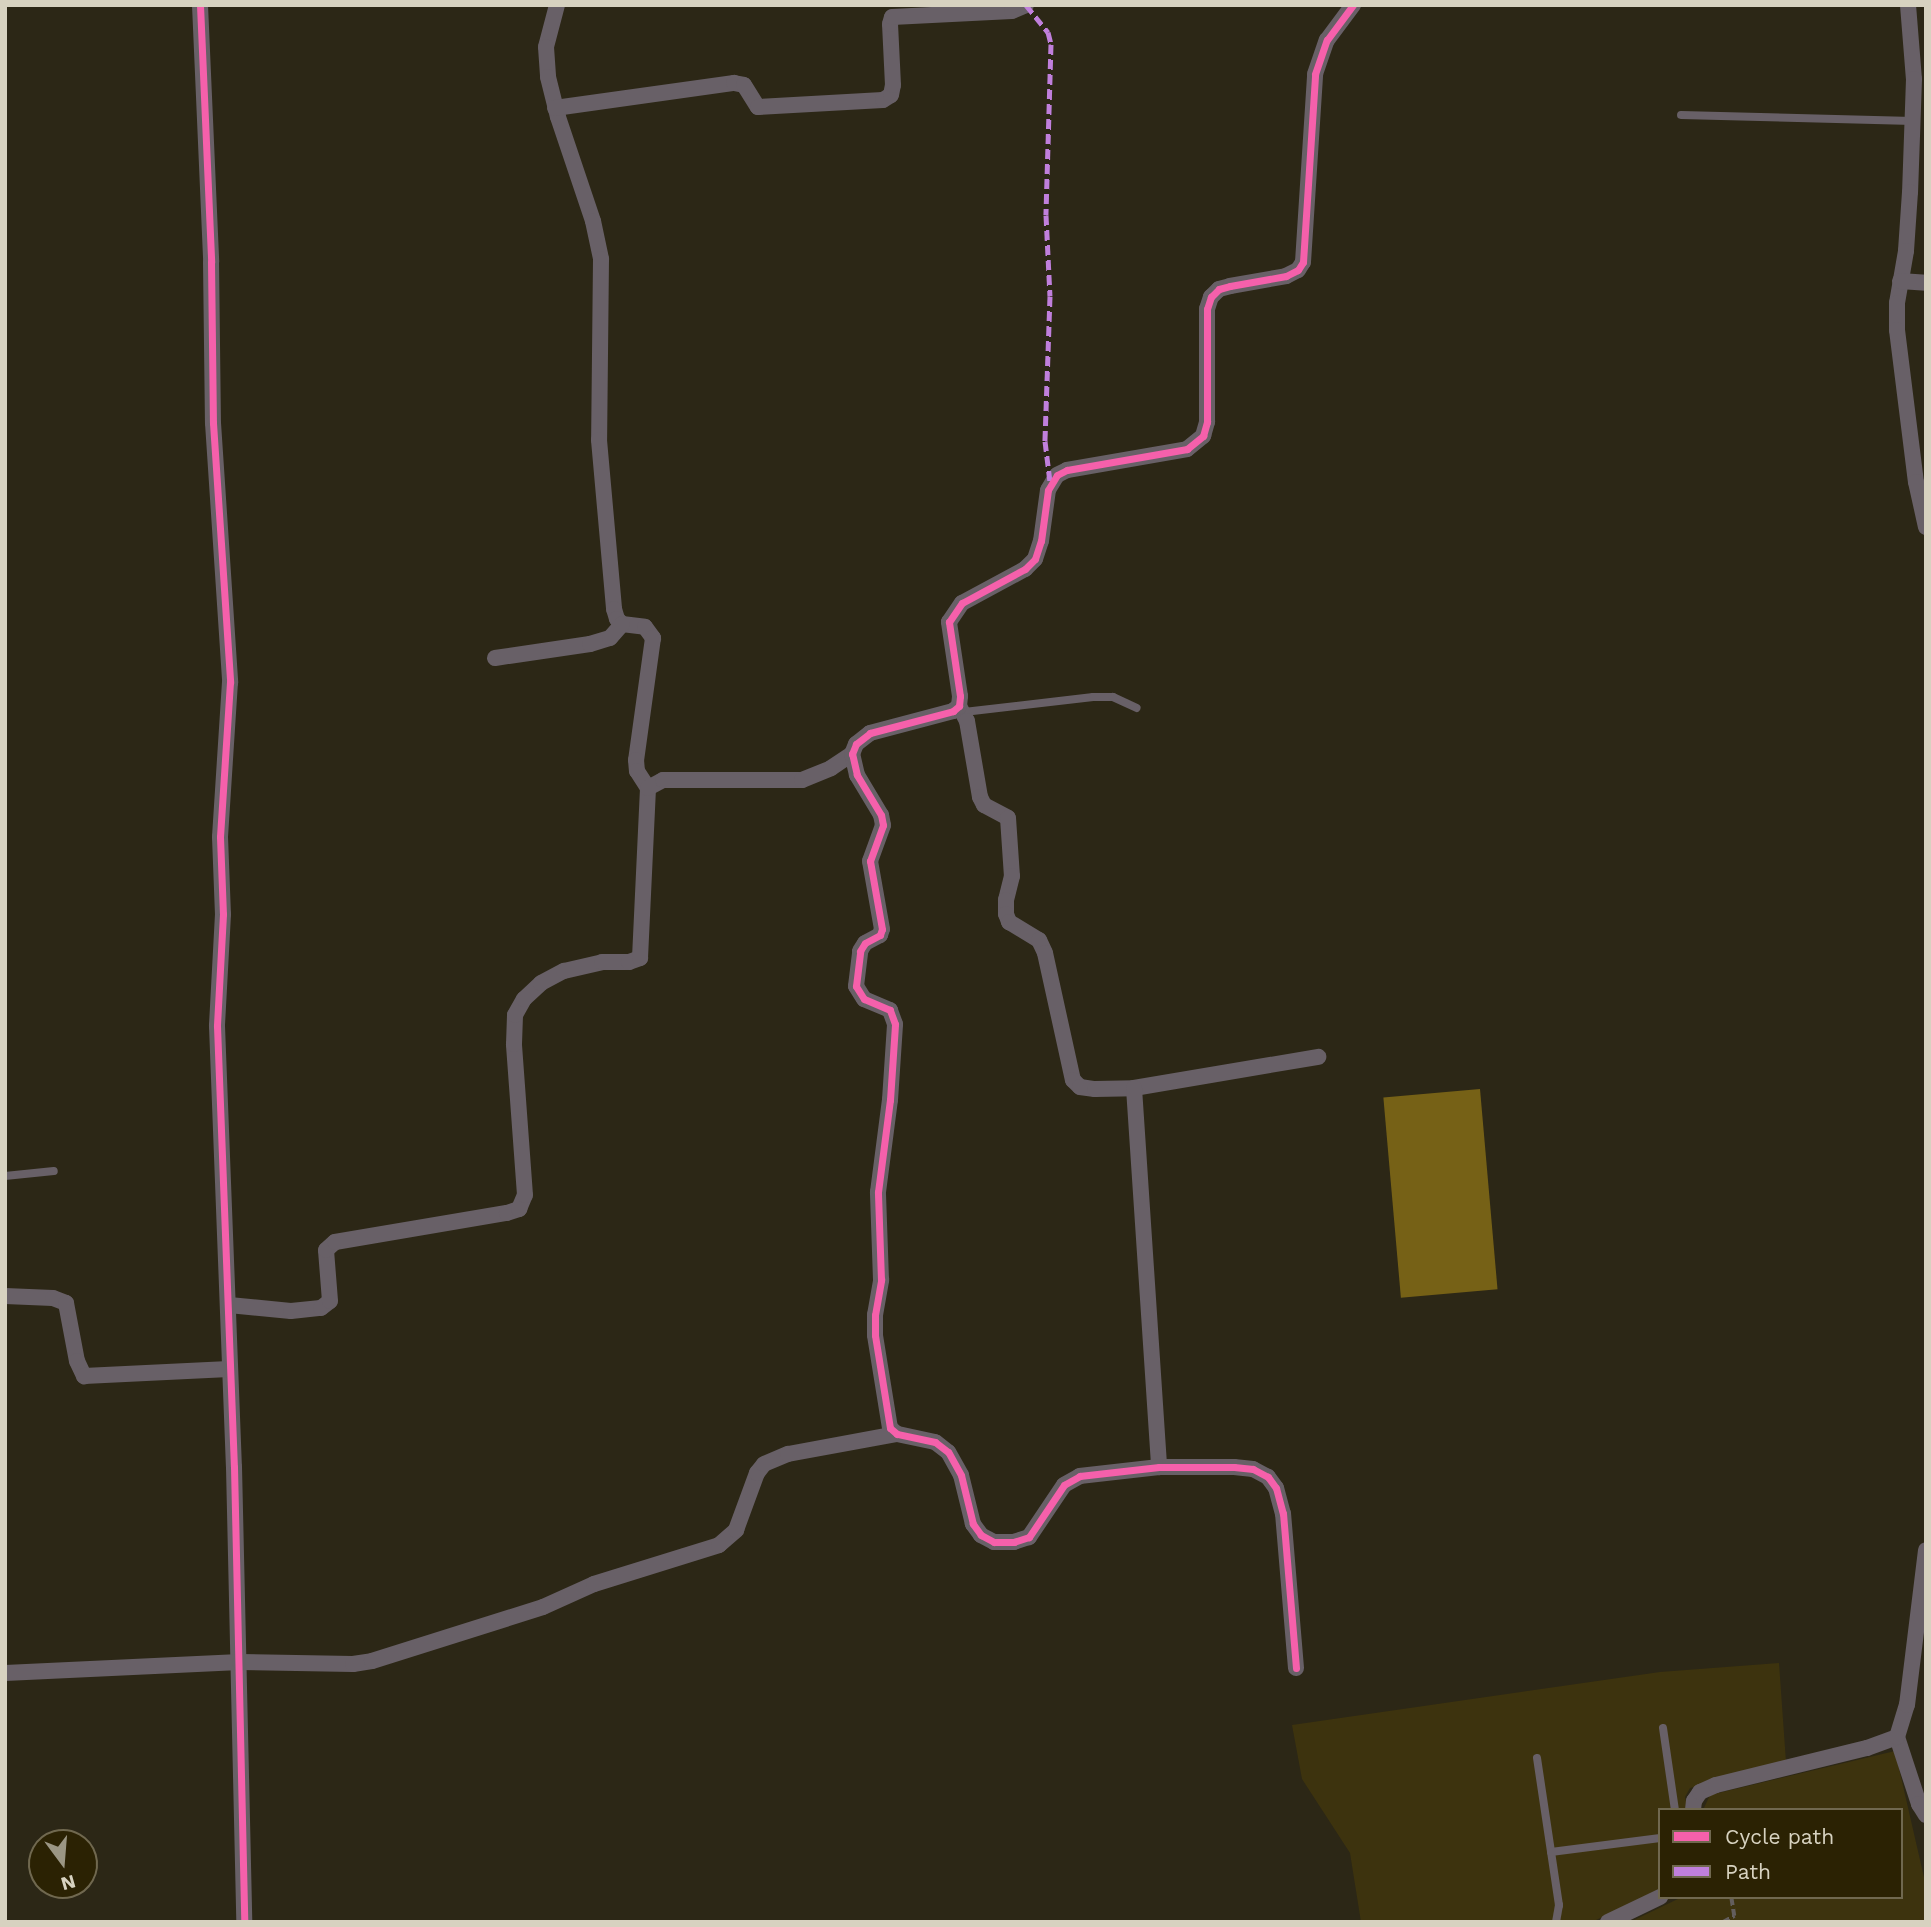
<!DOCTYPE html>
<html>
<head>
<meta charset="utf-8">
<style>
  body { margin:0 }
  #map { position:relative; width:1931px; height:1927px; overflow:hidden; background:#2c2716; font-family:"Work Sans",sans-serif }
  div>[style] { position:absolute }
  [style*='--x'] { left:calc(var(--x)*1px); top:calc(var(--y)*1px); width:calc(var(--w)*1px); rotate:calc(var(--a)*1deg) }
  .built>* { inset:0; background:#3d330e }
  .water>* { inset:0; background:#766116; transform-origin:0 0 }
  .path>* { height:3.5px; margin-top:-1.75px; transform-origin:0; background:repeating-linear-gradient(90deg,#635e5d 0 7px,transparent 0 10.5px) }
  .service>* { height:8px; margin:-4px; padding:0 4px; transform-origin:4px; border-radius:4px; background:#686067 }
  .minor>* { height:16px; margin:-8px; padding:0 8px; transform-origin:8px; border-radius:8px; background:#686067 }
  .quiet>* { height:5px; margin-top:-2.5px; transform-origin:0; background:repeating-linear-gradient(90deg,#c07fdc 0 10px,transparent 0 15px) }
  .cycleway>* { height:7px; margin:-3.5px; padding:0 3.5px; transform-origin:3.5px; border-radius:3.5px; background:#f560ab }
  span { translate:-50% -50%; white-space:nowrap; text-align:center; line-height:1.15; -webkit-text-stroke:6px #2b2203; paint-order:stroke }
  .frame { position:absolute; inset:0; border:7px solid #d7d2c0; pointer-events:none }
  .legend { position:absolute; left:1658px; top:1808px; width:245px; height:91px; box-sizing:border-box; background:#2b2203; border:2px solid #70684f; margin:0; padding:9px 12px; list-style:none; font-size:21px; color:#d7d2c0 }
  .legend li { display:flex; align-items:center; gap:14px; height:35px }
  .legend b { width:35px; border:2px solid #70684f }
  .north { position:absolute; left:28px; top:1829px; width:70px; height:70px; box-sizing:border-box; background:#2b2203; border:2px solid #70684f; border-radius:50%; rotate:164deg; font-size:19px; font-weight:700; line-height:28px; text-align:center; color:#d7d2c0 }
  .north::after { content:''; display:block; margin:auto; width:24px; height:32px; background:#9b9684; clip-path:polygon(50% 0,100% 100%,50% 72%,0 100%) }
</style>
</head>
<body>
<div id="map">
  <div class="built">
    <i style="clip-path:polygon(1779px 1663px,1786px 1762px,1690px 1788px,1685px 1797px,1688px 1810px,1660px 1810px,1660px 1889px,1592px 1922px,1361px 1922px,1350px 1853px,1302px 1779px,1292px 1725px,1660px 1672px)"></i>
    <i style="clip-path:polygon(1895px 1751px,1926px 1886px,1926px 1922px,1630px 1922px,1682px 1897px,1901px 1897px,1901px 1810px,1703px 1810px,1710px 1795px)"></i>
  </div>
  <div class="water">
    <i style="left:1480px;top:1089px;width:201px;height:97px;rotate:85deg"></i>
  </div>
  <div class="path">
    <i style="--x:1723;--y:1922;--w:13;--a:-29"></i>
    <i style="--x:1734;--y:1916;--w:19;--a:-99"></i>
  </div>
  <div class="service">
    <i style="--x:1681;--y:115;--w:232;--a:1.5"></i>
    <i style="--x:964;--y:712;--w:130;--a:-6.6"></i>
    <i style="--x:1093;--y:697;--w:20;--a:0"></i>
    <i style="--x:1113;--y:697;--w:26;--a:25"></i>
    <i style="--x:5;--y:1176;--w:49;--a:-5.8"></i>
    <i style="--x:1663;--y:1728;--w:83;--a:81.7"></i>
    <i style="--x:1537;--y:1758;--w:149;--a:81.5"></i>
    <i style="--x:1559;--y:1905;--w:17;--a:100"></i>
    <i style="--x:1551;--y:1852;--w:110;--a:-7.3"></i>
  </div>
  <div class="minor">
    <i style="--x:200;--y:5;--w:257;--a:87.5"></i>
    <i style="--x:211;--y:262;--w:161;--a:89.3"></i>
    <i style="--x:213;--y:423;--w:260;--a:86.2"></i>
    <i style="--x:230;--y:682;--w:155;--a:93.7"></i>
    <i style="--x:220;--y:837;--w:77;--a:87.8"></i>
    <i style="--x:223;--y:914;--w:112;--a:93.1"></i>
    <i style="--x:217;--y:1026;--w:441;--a:87.8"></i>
    <i style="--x:234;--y:1467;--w:455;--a:88.7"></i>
    <i style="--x:557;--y:5;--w:43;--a:104.7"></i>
    <i style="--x:546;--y:47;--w:30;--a:86"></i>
    <i style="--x:548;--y:77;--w:41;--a:76"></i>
    <i style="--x:558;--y:117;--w:110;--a:71.4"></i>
    <i style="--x:593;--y:221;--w:39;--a:78"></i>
    <i style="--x:601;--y:259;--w:181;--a:90.6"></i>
    <i style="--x:599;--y:440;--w:170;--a:84.9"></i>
    <i style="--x:614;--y:609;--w:10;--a:73"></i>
    <i style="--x:617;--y:619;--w:7;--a:45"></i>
    <i style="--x:622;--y:624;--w:23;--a:7"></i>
    <i style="--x:645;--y:627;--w:14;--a:54"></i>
    <i style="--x:653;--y:638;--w:123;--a:97.9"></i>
    <i style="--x:636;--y:760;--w:11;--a:85"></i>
    <i style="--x:637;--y:771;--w:20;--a:57"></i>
    <i style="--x:1908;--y:5;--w:74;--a:85.4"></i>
    <i style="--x:1914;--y:79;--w:113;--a:92"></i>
    <i style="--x:1910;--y:192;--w:59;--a:93.9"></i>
    <i style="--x:1906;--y:251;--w:53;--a:99.8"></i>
    <i style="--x:1897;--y:303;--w:27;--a:90"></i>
    <i style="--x:1897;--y:330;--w:153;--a:82.9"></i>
    <i style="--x:1916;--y:482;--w:46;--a:77.5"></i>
    <i style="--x:555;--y:108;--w:181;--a:-8"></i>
    <i style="--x:734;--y:83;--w:10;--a:11"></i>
    <i style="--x:744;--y:85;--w:26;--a:58"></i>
    <i style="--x:758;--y:107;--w:125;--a:-3.2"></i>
    <i style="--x:883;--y:100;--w:9;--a:-32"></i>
    <i style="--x:891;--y:95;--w:10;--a:-79"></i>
    <i style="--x:893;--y:85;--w:61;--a:-92.8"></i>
    <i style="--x:890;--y:24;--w:7;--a:-74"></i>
    <i style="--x:892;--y:17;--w:120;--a:-2.9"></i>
    <i style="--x:1012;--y:11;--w:15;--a:-23"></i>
    <i style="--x:1900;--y:281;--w:26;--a:4"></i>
    <i style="--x:495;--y:658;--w:96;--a:-8.4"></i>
    <i style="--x:590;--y:644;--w:21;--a:-17"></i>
    <i style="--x:610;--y:638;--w:18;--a:-49"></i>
    <i style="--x:959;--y:706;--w:17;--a:62"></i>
    <i style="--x:967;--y:721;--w:77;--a:80.3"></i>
    <i style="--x:980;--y:797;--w:9;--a:63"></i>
    <i style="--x:984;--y:805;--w:27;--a:28"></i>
    <i style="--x:1008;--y:818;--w:58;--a:86.1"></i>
    <i style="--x:1012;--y:876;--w:25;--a:104"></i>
    <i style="--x:1006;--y:900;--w:14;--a:90"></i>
    <i style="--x:1006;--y:914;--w:9;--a:69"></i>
    <i style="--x:1009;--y:922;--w:35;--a:31"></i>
    <i style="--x:1039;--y:940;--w:14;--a:65"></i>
    <i style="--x:1045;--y:953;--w:130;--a:77.6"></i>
    <i style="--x:1073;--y:1080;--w:10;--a:45"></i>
    <i style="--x:1080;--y:1087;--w:15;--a:8"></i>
    <i style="--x:1095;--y:1089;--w:39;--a:-1"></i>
    <i style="--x:1134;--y:1088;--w:187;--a:-9.6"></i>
    <i style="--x:1134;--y:1088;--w:380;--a:86.2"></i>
    <i style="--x:5;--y:1296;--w:48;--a:2.4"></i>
    <i style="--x:53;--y:1298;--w:14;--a:21"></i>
    <i style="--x:66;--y:1303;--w:59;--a:79.3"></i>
    <i style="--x:77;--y:1361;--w:17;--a:65"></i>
    <i style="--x:84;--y:1376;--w:145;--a:-2.8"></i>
    <i style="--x:229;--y:1305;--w:62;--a:5.5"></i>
    <i style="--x:291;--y:1311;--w:30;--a:-6"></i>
    <i style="--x:321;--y:1308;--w:11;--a:-38"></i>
    <i style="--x:330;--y:1301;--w:51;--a:-94.5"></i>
    <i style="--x:326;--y:1250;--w:12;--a:-42"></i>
    <i style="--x:335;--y:1242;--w:174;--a:-9.6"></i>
    <i style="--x:507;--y:1213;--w:13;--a:-18"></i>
    <i style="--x:519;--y:1209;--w:15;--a:-67"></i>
    <i style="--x:525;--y:1195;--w:151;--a:-94.2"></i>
    <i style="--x:514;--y:1044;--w:29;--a:-88"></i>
    <i style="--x:515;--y:1015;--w:18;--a:-61"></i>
    <i style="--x:524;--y:999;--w:23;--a:-43"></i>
    <i style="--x:541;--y:983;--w:26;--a:-28"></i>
    <i style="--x:564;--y:971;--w:39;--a:-13"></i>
    <i style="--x:602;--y:962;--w:27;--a:0"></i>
    <i style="--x:629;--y:962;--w:12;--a:-20"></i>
    <i style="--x:640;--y:958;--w:170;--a:-87.3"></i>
    <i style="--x:648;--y:788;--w:17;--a:-28"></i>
    <i style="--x:663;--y:780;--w:139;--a:0"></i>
    <i style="--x:802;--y:780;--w:31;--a:-22"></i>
    <i style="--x:831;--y:768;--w:25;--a:-34"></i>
    <i style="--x:1296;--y:1668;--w:155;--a:-94.8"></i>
    <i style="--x:1283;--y:1514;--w:27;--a:-105"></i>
    <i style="--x:1276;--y:1488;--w:14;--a:-126"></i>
    <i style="--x:1268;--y:1477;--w:17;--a:-152"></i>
    <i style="--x:1253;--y:1469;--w:19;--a:-174"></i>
    <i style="--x:1234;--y:1467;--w:75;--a:180"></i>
    <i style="--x:1159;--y:1467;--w:80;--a:173.5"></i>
    <i style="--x:1080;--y:1476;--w:18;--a:151"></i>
    <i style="--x:1064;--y:1485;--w:63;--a:123.9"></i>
    <i style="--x:1029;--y:1537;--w:16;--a:162"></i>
    <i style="--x:1014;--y:1542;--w:20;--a:180"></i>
    <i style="--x:994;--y:1542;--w:15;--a:-152"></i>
    <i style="--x:981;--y:1535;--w:14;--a:-126"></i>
    <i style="--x:973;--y:1524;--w:50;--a:-103.8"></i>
    <i style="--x:961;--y:1475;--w:26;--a:-119"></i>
    <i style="--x:948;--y:1452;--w:16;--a:-142"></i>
    <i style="--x:935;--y:1442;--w:39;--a:-168"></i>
    <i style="--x:897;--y:1434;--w:9;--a:-139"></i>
    <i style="--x:890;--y:1428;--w:94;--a:-99.2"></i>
    <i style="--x:875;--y:1335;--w:20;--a:-90"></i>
    <i style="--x:875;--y:1315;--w:36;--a:-80"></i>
    <i style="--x:881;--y:1280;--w:88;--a:-92"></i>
    <i style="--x:878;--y:1192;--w:93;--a:-82.6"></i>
    <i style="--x:890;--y:1100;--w:76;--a:-86.2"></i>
    <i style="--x:895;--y:1024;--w:15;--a:-110"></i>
    <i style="--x:890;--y:1010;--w:28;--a:-157"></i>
    <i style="--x:864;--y:999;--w:15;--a:-122"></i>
    <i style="--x:856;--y:986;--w:35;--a:-83"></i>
    <i style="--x:860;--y:951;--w:9;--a:-58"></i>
    <i style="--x:865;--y:943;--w:17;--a:-28"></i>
    <i style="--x:880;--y:935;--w:6;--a:-72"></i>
    <i style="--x:882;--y:929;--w:69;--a:-100"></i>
    <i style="--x:870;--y:861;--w:38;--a:-70"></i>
    <i style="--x:883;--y:825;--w:10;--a:-101"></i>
    <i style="--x:881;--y:815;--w:47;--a:-121"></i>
    <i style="--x:857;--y:775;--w:22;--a:-103"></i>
    <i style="--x:852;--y:754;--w:11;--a:-68"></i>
    <i style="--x:856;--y:744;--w:18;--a:-38"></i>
    <i style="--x:870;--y:733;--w:86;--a:-14.8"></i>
    <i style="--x:953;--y:711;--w:8;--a:-40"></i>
    <i style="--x:959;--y:706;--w:10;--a:-84"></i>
    <i style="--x:960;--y:696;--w:75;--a:-98.5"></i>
    <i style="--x:949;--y:622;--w:23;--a:-56"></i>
    <i style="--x:962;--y:603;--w:72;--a:-28.4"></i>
    <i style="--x:1025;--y:569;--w:14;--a:-45"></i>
    <i style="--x:1035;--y:559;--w:19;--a:-72"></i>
    <i style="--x:1041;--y:541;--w:51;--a:-82.2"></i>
    <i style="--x:1048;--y:490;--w:17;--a:-59"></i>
    <i style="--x:1057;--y:475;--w:11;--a:-27"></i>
    <i style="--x:1067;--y:470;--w:122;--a:-9.9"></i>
    <i style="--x:1187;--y:449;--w:21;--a:-39"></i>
    <i style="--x:1203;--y:436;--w:15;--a:-74"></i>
    <i style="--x:1207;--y:422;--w:113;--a:-90"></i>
    <i style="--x:1207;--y:309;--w:13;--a:-72"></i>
    <i style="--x:1211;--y:297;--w:11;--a:-45"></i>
    <i style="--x:1219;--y:289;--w:11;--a:-15"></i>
    <i style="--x:1230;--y:286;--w:57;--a:-10.1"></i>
    <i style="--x:1286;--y:276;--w:13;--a:-27"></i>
    <i style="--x:1298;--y:270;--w:9;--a:-58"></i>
    <i style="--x:1303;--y:262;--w:188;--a:-86.3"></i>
    <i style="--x:1315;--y:74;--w:36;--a:-71"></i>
    <i style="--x:1327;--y:40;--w:44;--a:-53.4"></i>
    <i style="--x:5;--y:1673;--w:235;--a:-2.7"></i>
    <i style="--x:240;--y:1662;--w:113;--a:1"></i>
    <i style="--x:353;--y:1664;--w:19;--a:-9"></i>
    <i style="--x:372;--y:1661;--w:179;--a:-17.5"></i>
    <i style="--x:543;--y:1607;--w:56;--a:-24.3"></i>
    <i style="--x:594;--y:1584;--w:131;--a:-17.3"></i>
    <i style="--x:719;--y:1545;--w:23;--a:-41"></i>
    <i style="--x:736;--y:1530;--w:61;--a:-69.8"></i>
    <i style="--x:757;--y:1473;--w:11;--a:-52"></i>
    <i style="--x:764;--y:1464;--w:26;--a:-23"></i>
    <i style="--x:788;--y:1454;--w:111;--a:-10.4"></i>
    <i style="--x:1897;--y:1737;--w:71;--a:71.8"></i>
    <i style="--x:1919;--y:1804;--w:13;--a:58"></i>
    <i style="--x:1693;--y:1810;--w:9;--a:-84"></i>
    <i style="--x:1694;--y:1801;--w:11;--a:-56"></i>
    <i style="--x:1700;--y:1792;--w:17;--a:-24"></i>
    <i style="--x:1716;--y:1785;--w:155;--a:-13.8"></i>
    <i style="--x:1867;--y:1748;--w:32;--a:-20"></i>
    <i style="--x:1897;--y:1737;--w:34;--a:-73"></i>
    <i style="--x:1907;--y:1705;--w:156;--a:-83"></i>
    <i style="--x:1608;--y:1922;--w:58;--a:-25.7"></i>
  </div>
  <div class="quiet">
    <i style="--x:1026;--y:5;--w:35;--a:51"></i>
    <i style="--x:1048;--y:32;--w:12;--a:76"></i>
    <i style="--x:1051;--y:44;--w:171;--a:91.7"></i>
    <i style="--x:1046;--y:215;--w:81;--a:87.2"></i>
    <i style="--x:1050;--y:296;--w:145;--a:92"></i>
    <i style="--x:1045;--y:441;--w:41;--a:83"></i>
  </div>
  <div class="cycleway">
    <i style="--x:200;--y:5;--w:257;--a:87.5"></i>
    <i style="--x:211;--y:262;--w:161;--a:89.3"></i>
    <i style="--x:213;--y:423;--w:260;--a:86.2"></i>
    <i style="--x:230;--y:682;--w:155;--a:93.7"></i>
    <i style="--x:220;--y:837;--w:77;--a:87.8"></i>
    <i style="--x:223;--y:914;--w:112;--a:93.1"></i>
    <i style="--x:217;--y:1026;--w:441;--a:87.8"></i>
    <i style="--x:234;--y:1467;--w:455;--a:88.7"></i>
    <i style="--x:1296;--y:1668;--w:155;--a:-94.8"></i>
    <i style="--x:1283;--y:1514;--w:27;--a:-105"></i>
    <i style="--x:1276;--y:1488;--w:14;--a:-126"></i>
    <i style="--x:1268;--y:1477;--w:17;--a:-152"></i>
    <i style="--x:1253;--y:1469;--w:19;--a:-174"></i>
    <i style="--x:1234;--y:1467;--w:75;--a:180"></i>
    <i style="--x:1159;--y:1467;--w:80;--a:173.5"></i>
    <i style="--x:1080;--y:1476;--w:18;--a:151"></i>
    <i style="--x:1064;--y:1485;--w:63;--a:123.9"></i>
    <i style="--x:1029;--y:1537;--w:16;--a:162"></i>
    <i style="--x:1014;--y:1542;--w:20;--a:180"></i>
    <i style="--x:994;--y:1542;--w:15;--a:-152"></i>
    <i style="--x:981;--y:1535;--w:14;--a:-126"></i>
    <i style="--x:973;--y:1524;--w:50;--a:-103.8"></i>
    <i style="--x:961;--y:1475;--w:26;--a:-119"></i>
    <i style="--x:948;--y:1452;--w:16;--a:-142"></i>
    <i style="--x:935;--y:1442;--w:39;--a:-168"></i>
    <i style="--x:897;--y:1434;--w:9;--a:-139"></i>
    <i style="--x:890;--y:1428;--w:94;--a:-99.2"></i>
    <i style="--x:875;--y:1335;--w:20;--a:-90"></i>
    <i style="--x:875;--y:1315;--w:36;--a:-80"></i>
    <i style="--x:881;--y:1280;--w:88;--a:-92"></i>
    <i style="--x:878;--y:1192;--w:93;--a:-82.6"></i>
    <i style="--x:890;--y:1100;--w:76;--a:-86.2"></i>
    <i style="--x:895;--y:1024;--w:15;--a:-110"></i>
    <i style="--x:890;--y:1010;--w:28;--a:-157"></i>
    <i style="--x:864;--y:999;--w:15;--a:-122"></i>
    <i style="--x:856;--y:986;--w:35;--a:-83"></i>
    <i style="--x:860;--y:951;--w:9;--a:-58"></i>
    <i style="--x:865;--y:943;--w:17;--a:-28"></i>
    <i style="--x:880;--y:935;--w:6;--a:-72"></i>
    <i style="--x:882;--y:929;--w:69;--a:-100"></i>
    <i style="--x:870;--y:861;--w:38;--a:-70"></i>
    <i style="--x:883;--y:825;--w:10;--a:-101"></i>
    <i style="--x:881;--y:815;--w:47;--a:-121"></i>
    <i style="--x:857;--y:775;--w:22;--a:-103"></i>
    <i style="--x:852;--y:754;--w:11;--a:-68"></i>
    <i style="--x:856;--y:744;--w:18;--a:-38"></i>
    <i style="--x:870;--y:733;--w:86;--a:-14.8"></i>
    <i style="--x:953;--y:711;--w:8;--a:-40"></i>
    <i style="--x:959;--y:706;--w:10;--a:-84"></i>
    <i style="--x:960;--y:696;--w:75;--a:-98.5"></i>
    <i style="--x:949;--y:622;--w:23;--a:-56"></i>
    <i style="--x:962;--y:603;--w:72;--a:-28.4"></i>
    <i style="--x:1025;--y:569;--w:14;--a:-45"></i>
    <i style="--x:1035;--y:559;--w:19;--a:-72"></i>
    <i style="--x:1041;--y:541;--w:51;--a:-82.2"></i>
    <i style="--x:1048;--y:490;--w:17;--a:-59"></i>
    <i style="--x:1057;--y:475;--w:11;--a:-27"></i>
    <i style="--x:1067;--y:470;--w:122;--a:-9.9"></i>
    <i style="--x:1187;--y:449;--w:21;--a:-39"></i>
    <i style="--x:1203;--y:436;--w:15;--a:-74"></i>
    <i style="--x:1207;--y:422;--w:113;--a:-90"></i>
    <i style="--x:1207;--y:309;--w:13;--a:-72"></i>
    <i style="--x:1211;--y:297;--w:11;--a:-45"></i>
    <i style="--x:1219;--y:289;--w:11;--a:-15"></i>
    <i style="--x:1230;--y:286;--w:57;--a:-10.1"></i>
    <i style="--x:1286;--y:276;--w:13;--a:-27"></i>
    <i style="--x:1298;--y:270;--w:9;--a:-58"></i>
    <i style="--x:1303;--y:262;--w:188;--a:-86.3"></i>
    <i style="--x:1315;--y:74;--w:36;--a:-71"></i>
    <i style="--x:1327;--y:40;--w:44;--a:-53.4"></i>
  </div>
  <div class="frame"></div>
  <ul class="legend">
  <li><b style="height:9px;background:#f560ab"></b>Cycle path</li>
  <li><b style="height:9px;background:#c07fdc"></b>Path</li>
  </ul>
  <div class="north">N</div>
</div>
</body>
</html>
